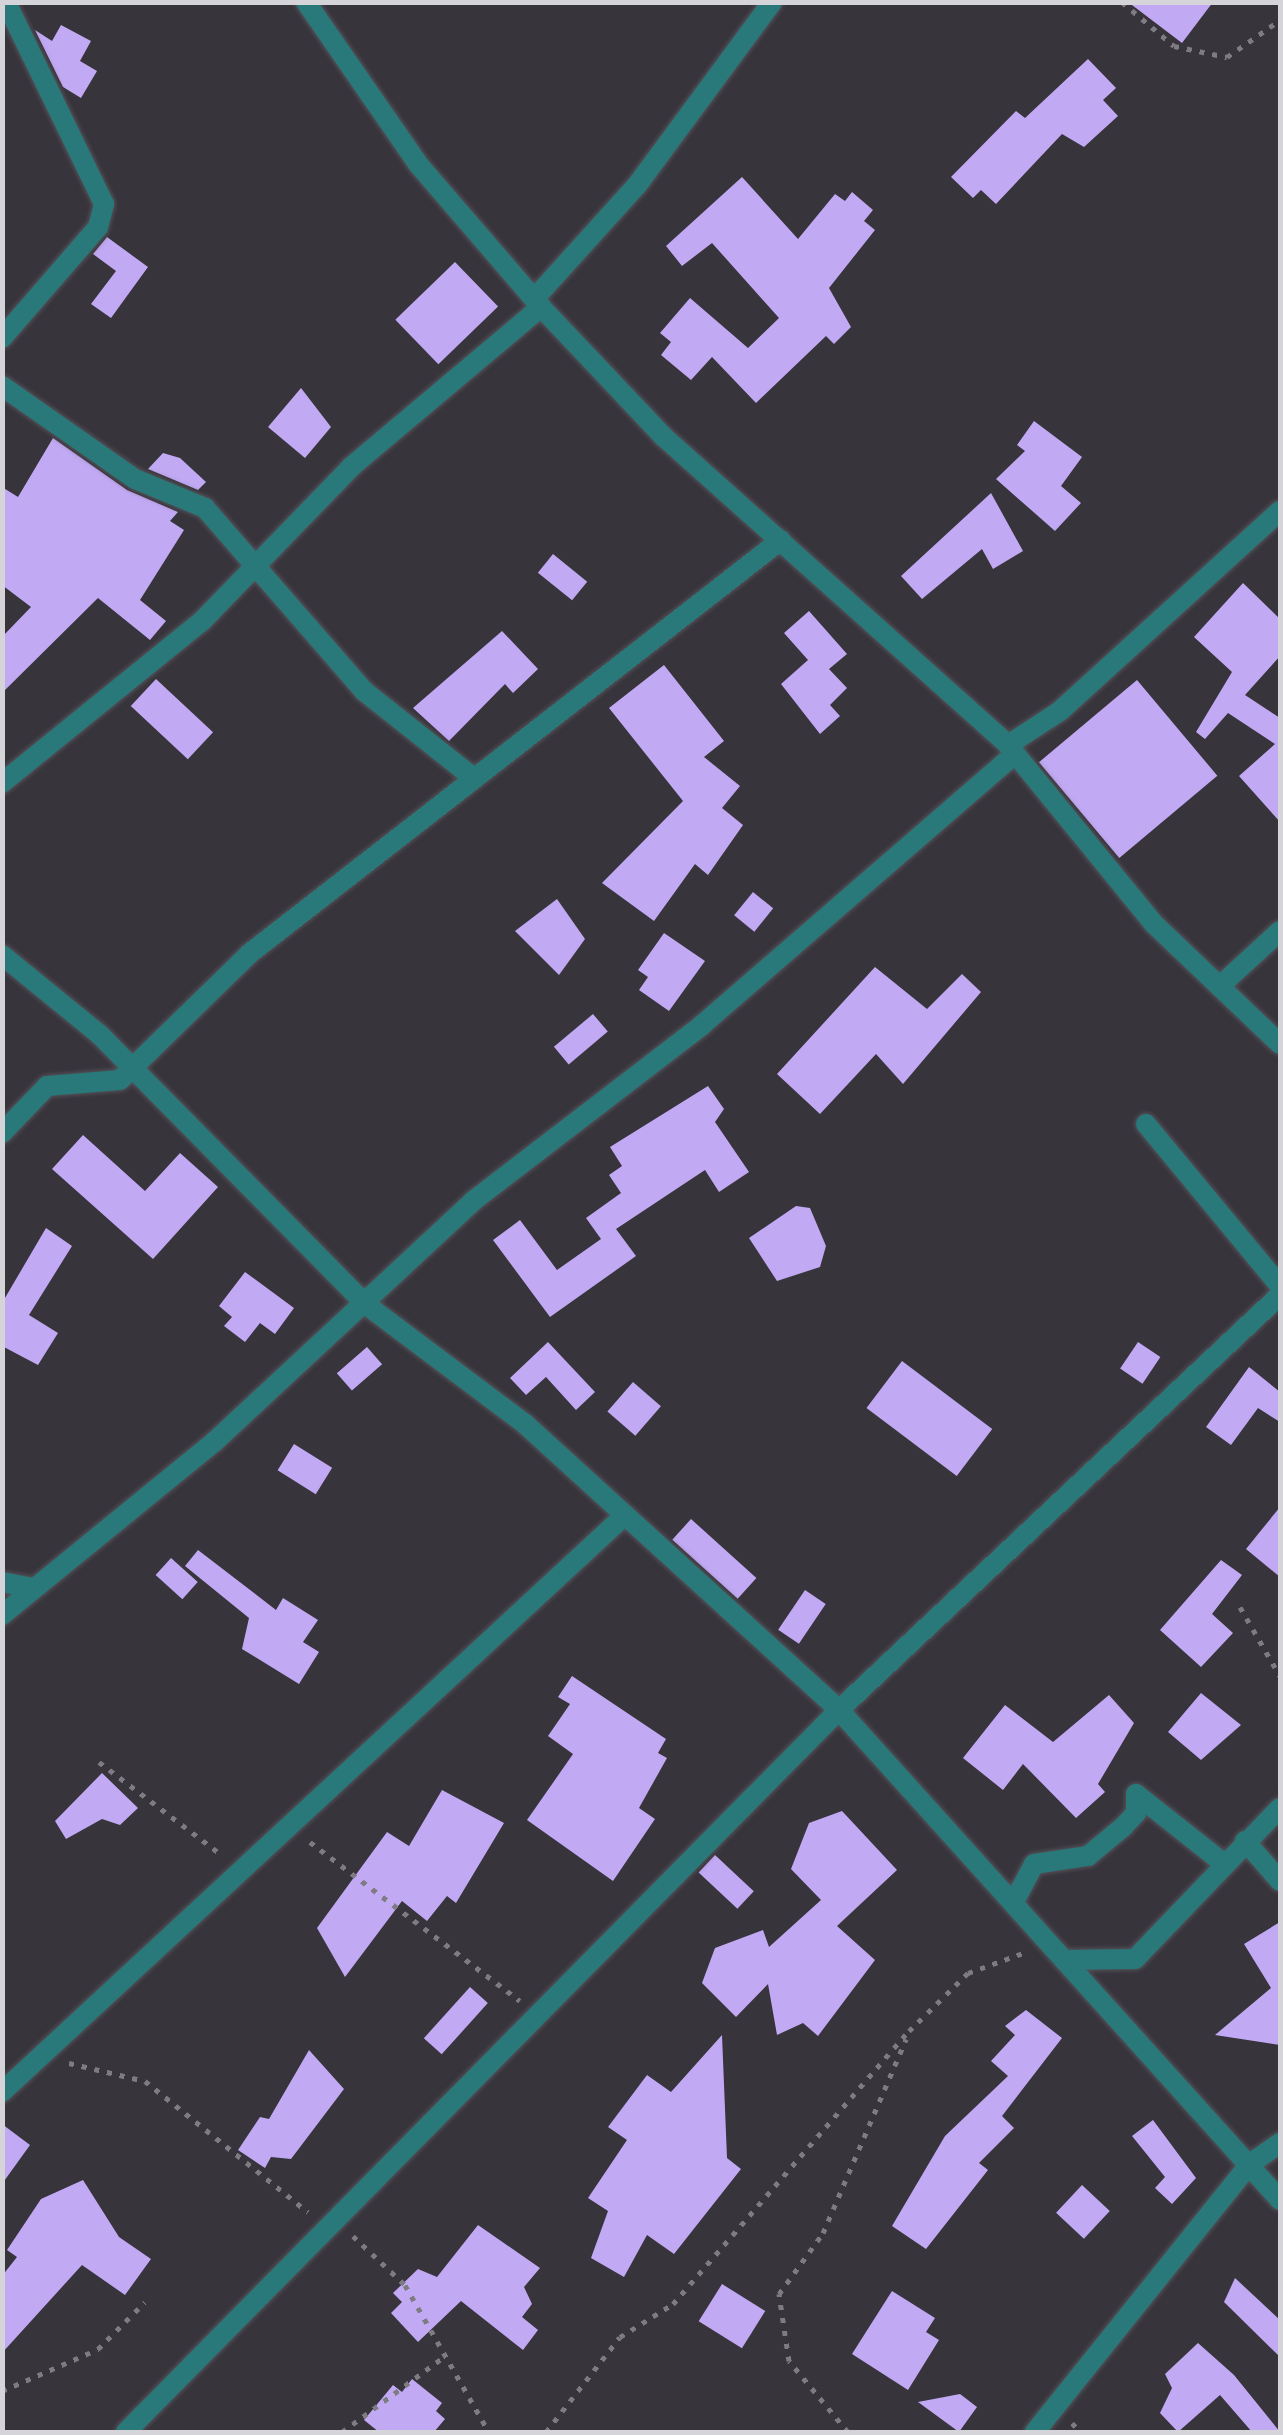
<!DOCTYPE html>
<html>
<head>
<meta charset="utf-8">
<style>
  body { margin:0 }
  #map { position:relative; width:1283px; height:2435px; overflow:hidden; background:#37343c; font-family:"Public Sans",sans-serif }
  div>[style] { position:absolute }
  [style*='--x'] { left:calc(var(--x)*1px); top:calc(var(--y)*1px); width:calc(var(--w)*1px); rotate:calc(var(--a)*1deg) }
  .building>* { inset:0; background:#c2a9f3; transform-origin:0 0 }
  .path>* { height:5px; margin-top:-2.5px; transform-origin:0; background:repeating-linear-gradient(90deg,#7e7c82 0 5px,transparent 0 13px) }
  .roads { filter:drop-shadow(0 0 2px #535158) drop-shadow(0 0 2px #535158) }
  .minor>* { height:20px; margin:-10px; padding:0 10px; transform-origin:10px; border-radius:10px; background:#29787a }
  span { translate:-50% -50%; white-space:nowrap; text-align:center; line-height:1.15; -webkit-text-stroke:10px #37343c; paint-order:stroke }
  .frame { position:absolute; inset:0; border:5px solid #d5d4d9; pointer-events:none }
</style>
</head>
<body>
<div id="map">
  <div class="building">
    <i style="clip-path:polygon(1128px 2px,1213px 2px,1182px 43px)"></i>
    <i style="clip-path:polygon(61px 25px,91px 41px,80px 61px,97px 71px,81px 98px,63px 87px,35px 30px,52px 41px)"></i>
    <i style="clip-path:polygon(1088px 59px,1116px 88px,1103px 100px,1118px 116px,1084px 147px,1062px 134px,996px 204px,981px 190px,973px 198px,951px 177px,1016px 111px,1025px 118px)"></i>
    <i style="clip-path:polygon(742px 177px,798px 239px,835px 194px,845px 201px,852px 192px,873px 210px,864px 221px,875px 230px,829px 288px,851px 327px,834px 344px,826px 336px,756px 403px,712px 357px,691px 380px,661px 355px,671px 342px,660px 333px,690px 298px,748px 348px,779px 318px,712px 243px,682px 266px,666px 246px)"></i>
    <i style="clip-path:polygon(107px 237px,148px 267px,111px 318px,91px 304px,116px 271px,93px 254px)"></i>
    <i style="left:455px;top:262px;width:62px;height:83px;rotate:46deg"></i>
    <i style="clip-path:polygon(301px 388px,331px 427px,305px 458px,268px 427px)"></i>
    <i style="clip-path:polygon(1034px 421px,1082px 457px,1061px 486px,1081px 503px,1055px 531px,996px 479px,1025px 451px,1017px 445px)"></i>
    <i style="clip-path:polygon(53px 438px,127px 490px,178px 512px,170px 521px,184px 530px,140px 600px,166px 621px,150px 640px,98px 598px,2px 693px,2px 637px,31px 607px,2px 585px,2px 487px,18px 497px)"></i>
    <i style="clip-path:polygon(163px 453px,180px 458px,206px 482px,198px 490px,148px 469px)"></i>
    <i style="clip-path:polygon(991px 493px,1023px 551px,993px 569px,982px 549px,922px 599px,901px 576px)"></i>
    <i style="left:553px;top:554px;width:44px;height:24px;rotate:39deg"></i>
    <i style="clip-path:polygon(1243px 583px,1280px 619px,1280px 656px,1245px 695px,1280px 718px,1280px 822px,1239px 776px,1275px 744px,1228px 713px,1205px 739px,1196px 732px,1232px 672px,1194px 637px)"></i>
    <i style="clip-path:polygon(809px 611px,847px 654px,829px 669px,847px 688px,830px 705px,840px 716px,820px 734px,781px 684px,808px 660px,784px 633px)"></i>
    <i style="clip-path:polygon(502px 631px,538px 669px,513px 693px,505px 684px,449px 741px,413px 708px)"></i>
    <i style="clip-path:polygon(664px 665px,724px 741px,704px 757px,740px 786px,722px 808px,743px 825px,708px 875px,695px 864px,654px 921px,602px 883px,683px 801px,609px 708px)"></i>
    <i style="left:156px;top:679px;width:78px;height:37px;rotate:43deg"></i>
    <i style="left:1137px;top:680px;width:125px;height:128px;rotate:50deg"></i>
    <i style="left:753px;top:892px;width:26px;height:30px;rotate:39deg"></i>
    <i style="clip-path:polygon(557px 899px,585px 939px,559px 975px,515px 931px)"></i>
    <i style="clip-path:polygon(664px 933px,705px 961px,669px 1011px,639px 990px,648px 977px,638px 970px)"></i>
    <i style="clip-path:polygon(875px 967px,927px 1009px,962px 974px,981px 992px,903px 1084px,876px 1054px,820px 1114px,777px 1074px)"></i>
    <i style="left:593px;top:1014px;width:23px;height:51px;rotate:50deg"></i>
    <i style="clip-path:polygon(708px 1086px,724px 1109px,715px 1122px,749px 1172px,719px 1192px,705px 1170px,616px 1229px,636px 1256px,550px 1317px,493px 1240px,520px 1220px,557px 1270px,601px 1239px,586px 1218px,621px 1193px,609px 1175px,622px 1166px,610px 1147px)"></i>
    <i style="clip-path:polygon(83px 1135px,145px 1191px,180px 1153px,218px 1187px,153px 1259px,52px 1169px)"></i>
    <i style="clip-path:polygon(796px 1206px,810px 1208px,826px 1246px,820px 1267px,777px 1281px,749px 1238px)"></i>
    <i style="clip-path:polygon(46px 1228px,72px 1246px,29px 1315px,58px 1333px,38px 1365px,2px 1346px,2px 1303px)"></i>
    <i style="clip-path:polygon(245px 1272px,294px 1308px,275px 1334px,260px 1323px,245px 1342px,224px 1326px,232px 1317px,219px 1306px)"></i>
    <i style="clip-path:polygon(548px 1342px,595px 1392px,576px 1410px,546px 1377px,526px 1395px,510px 1378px)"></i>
    <i style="left:1138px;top:1342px;width:27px;height:32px;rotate:34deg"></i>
    <i style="left:367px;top:1347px;width:23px;height:40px;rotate:49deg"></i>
    <i style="left:902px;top:1361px;width:113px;height:59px;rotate:37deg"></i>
    <i style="clip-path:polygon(1249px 1367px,1280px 1392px,1280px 1422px,1258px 1408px,1231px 1445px,1206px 1427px)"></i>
    <i style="left:633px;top:1382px;width:37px;height:39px;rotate:41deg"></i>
    <i style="left:294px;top:1444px;width:45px;height:31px;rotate:32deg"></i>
    <i style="clip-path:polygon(1280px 1507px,1280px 1577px,1246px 1549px)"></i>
    <i style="left:691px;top:1519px;width:88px;height:28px;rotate:42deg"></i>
    <i style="clip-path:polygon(198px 1550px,276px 1610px,283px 1598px,318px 1620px,303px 1642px,319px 1652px,299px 1684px,242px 1649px,249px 1618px,185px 1566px)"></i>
    <i style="left:171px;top:1558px;width:36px;height:23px;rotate:42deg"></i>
    <i style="clip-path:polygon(1221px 1560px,1242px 1575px,1212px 1614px,1233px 1633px,1201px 1667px,1160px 1630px)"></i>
    <i style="left:805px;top:1590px;width:25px;height:48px;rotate:34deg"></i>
    <i style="clip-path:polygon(572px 1676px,666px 1739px,658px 1753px,667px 1758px,639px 1808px,655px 1819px,613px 1881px,527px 1820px,573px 1754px,548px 1736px,570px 1704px,558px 1697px)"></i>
    <i style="clip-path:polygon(1201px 1693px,1241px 1725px,1201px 1760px,1168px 1732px)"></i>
    <i style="clip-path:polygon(1109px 1695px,1134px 1723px,1098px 1784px,1105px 1792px,1076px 1818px,1023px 1764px,1003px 1790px,963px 1758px,1005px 1705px,1053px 1742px)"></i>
    <i style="clip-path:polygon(102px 1773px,138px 1808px,120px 1825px,102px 1819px,66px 1839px,55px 1821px)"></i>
    <i style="clip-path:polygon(442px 1790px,504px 1823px,456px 1903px,447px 1896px,427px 1921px,402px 1901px,345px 1977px,317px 1928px,387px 1832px,409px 1846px)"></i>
    <i style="clip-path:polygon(842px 1811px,897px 1870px,837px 1926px,875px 1960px,818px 2036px,803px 2023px,777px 2035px,768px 1984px,736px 2017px,702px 1983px,715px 1948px,763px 1930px,769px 1947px,821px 1900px,791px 1869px,809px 1823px)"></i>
    <i style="left:715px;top:1855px;width:53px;height:24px;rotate:43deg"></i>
    <i style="clip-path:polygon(1280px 1922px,1280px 2045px,1215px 2035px,1271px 1988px,1244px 1944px)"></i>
    <i style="left:470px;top:1987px;width:24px;height:69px;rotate:42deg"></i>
    <i style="clip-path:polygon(1026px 2010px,1062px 2038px,1002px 2116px,1014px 2128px,979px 2163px,988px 2170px,926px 2249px,892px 2226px,945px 2136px,1008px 2076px,991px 2061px,1015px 2035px,1005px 2026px)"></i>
    <i style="clip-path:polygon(722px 2035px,727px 2158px,741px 2169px,674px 2254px,647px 2235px,624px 2277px,591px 2258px,608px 2211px,588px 2198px,627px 2140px,608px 2127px,647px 2075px,671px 2092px)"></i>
    <i style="clip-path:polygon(309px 2050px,344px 2089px,291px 2159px,271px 2157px,265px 2168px,238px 2150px,260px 2117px,269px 2119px)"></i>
    <i style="clip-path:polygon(1153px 2120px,1196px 2178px,1172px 2204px,1155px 2188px,1165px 2177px,1132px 2136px)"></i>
    <i style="clip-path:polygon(2px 2124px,30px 2145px,2px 2184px)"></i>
    <i style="clip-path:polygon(83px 2180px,119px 2237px,151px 2259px,125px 2295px,82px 2265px,2px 2353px,2px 2276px,17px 2257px,7px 2250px,41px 2199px)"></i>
    <i style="left:1082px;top:2185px;width:38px;height:38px;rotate:43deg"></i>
    <i style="clip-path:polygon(478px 2225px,540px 2268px,524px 2287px,532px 2304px,522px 2317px,538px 2330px,523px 2350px,461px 2301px,418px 2342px,391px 2313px,402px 2302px,393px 2293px,418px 2269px,437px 2277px)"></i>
    <i style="clip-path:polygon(1235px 2278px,1280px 2320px,1280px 2357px,1224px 2302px)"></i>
    <i style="left:722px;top:2284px;width:51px;height:44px;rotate:32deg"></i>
    <i style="clip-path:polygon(892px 2291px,935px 2318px,926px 2332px,939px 2340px,908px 2390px,852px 2354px)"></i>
    <i style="clip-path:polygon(1198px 2343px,1234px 2375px,1280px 2432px,1252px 2432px,1220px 2395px,1178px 2432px,1160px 2413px,1172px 2388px,1165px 2374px)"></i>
    <i style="clip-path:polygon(412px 2379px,442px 2403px,436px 2411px,445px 2419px,434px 2432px,379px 2432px,364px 2420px,393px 2385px,402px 2392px)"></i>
    <i style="clip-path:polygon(960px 2394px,977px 2407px,959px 2432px,918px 2402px)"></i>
  </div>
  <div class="path">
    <i style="--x:1122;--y:2;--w:68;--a:40.2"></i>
    <i style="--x:1174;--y:46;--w:54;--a:11.7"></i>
    <i style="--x:1227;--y:57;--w:65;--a:-34.9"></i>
    <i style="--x:1240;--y:1607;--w:80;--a:59.9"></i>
    <i style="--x:99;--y:1762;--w:154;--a:37.1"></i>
    <i style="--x:310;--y:1842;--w:263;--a:37.1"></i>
    <i style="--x:69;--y:2063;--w:78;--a:13.3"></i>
    <i style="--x:145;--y:2081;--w:209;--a:38.8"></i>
    <i style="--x:353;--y:2236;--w:71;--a:43.3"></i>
    <i style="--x:405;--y:2285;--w:169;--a:60.3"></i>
    <i style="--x:2;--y:2391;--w:105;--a:-23.6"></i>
    <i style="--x:98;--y:2349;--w:66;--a:-45"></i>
    <i style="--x:1072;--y:2423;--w:13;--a:45"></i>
    <i style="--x:342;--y:2432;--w:128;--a:-36.4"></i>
    <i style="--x:546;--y:2432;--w:120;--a:-52.1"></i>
    <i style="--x:620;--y:2337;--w:62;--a:-31.9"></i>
    <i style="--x:673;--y:2304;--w:361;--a:-49.2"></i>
    <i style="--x:909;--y:2031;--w:83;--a:-44.5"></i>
    <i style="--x:968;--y:1973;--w:62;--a:-19.9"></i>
    <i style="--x:848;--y:2432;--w:92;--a:-129.7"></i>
    <i style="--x:789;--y:2361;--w:68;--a:-98.5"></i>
    <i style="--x:779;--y:2294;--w:75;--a:-54.2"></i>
    <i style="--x:823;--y:2233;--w:211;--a:-66.8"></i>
  </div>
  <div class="roads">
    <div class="minor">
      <i style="--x:306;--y:2;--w:197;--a:55.3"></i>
      <i style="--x:418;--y:164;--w:189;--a:49.3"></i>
      <i style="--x:541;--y:307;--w:179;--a:46.6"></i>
      <i style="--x:664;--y:437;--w:462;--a:41.8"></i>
      <i style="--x:1008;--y:745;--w:230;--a:50.8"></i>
      <i style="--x:1153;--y:923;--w:175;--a:43.6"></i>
      <i style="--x:535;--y:298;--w:154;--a:-47.9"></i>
      <i style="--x:638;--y:184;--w:226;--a:-53.6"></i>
      <i style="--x:2;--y:338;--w:147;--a:-49.1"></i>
      <i style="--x:98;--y:227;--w:24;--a:-75"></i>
      <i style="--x:104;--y:204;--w:225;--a:-115.9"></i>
      <i style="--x:2;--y:386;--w:162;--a:35"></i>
      <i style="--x:135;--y:479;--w:76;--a:22.5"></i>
      <i style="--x:205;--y:508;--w:242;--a:49"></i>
      <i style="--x:364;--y:691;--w:135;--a:38.4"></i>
      <i style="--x:1008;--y:745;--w:62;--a:-33.2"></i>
      <i style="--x:1060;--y:711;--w:297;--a:-42.3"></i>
      <i style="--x:2;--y:783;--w:256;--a:-39"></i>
      <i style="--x:201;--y:622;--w:216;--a:-45.9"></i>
      <i style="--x:351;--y:467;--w:248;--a:-40.1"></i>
      <i style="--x:2;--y:955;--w:127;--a:39.2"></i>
      <i style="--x:100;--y:1035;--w:376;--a:45.4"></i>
      <i style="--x:364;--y:1303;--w:201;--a:36.9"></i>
      <i style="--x:525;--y:1424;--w:425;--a:42.3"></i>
      <i style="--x:839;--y:1710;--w:659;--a:48.01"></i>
      <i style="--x:1221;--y:985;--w:80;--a:-42.5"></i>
      <i style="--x:1146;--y:1124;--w:210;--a:50.4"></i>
      <i style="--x:2;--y:1133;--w:65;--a:-46.2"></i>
      <i style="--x:47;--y:1086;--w:73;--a:-4.7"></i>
      <i style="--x:120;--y:1080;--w:180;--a:-44.3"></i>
      <i style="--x:249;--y:954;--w:674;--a:-37.89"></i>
      <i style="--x:2;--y:1582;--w:31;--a:11"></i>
      <i style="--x:2;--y:1615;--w:274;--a:-39.2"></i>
      <i style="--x:214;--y:1442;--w:354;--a:-42.9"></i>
      <i style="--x:473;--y:1201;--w:289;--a:-37.5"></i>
      <i style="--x:702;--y:1025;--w:414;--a:-40.9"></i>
      <i style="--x:1245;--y:1841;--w:53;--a:48.8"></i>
      <i style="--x:1016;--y:1898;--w:38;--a:-62"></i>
      <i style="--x:1034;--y:1864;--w:55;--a:-8.4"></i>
      <i style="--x:1088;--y:1856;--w:45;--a:-39.6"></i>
      <i style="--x:1123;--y:1827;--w:19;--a:-47"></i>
      <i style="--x:1136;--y:1813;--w:19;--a:-90"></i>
      <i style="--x:1136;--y:1794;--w:111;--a:38.4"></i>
      <i style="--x:1068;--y:1960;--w:67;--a:-0.9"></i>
      <i style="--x:1135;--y:1959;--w:209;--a:-46.2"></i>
      <i style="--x:2;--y:2092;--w:849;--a:-42.8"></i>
      <i style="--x:126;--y:2432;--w:1015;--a:-45.36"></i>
      <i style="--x:839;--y:1710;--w:606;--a:-43.26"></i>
      <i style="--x:1035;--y:2432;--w:344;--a:-51.3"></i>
      <i style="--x:1250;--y:2164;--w:37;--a:-35"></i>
    </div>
  </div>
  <div class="frame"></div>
</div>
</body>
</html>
